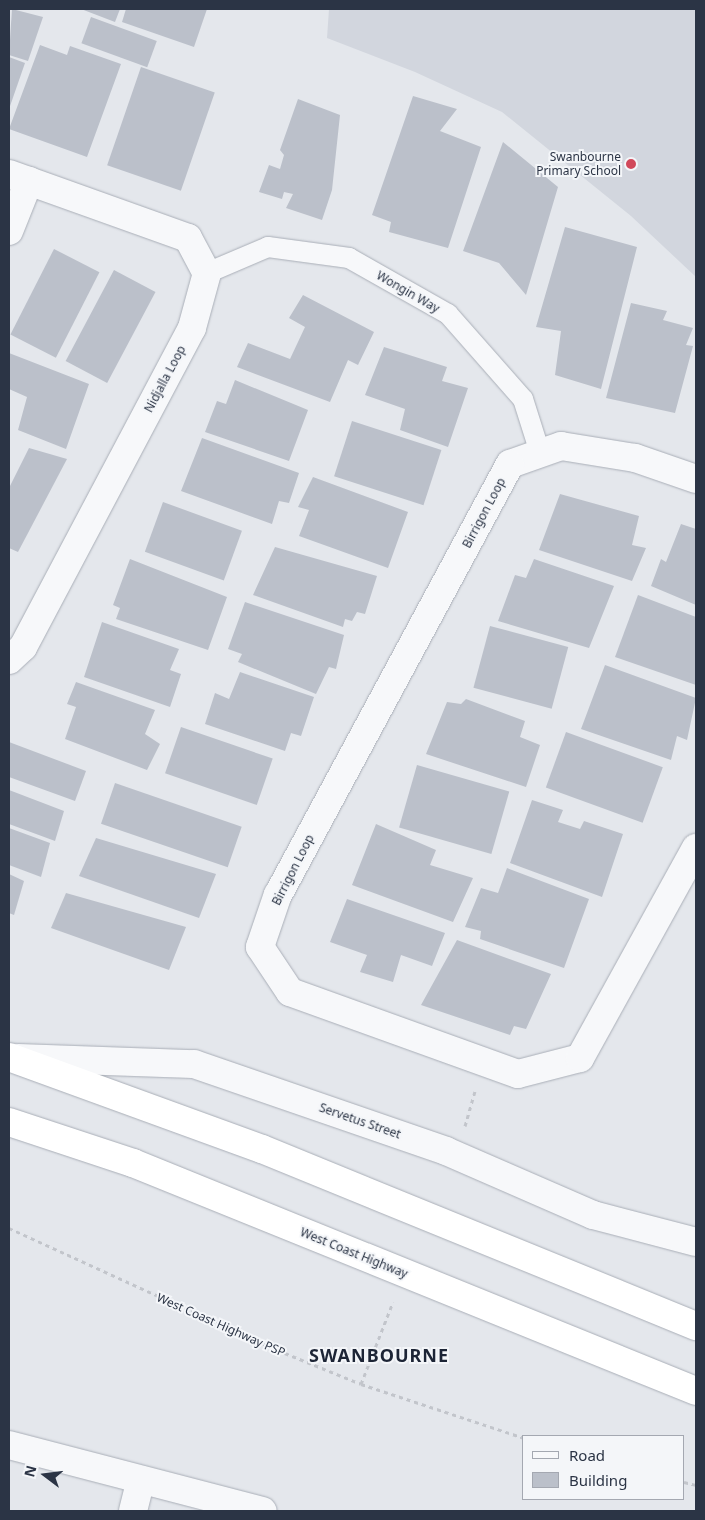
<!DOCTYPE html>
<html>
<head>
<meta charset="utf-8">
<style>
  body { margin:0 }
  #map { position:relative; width:705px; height:1520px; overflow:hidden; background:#e4e7ec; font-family:"Noto Sans",sans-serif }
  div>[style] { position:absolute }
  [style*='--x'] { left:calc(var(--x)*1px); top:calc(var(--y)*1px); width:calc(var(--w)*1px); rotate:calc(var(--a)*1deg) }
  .built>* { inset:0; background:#d2d6de }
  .building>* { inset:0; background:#bbc0ca; transform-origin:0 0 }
  .path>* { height:3px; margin-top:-1.5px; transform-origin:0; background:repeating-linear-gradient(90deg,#c2c5cb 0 4px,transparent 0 8px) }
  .roads { filter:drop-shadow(0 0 1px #a9aeb7) drop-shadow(0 0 1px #a9aeb7) }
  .lane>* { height:20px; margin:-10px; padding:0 10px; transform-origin:10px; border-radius:10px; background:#f7f8fa }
  .street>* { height:28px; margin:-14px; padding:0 14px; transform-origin:14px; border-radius:14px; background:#f7f8fa }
  .highway>* { height:28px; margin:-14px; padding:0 14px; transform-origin:14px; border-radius:14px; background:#fff }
  .dots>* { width:14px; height:14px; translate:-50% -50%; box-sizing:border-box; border:2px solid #f4f6f9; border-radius:50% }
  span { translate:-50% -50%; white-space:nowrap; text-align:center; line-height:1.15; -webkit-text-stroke:4px #f4f6f9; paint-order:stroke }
  .poi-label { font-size:12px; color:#2b3445 }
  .right { translate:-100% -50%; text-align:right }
  .street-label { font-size:12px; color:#2b3445 }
  .district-label { font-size:18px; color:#1d2536; font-weight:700; letter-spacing:1px }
  .frame { position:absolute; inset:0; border:10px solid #2b3445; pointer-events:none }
  .legend { position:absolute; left:522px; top:1435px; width:162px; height:65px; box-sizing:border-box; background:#f4f6f9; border:1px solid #a4a8b1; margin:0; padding:6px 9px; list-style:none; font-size:15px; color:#2b3445 }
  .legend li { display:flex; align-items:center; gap:10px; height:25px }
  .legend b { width:25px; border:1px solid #a4a8b1 }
  .north { position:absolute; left:20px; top:1450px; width:50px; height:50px; -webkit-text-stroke:4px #f4f6f9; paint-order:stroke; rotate:285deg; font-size:14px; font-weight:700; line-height:20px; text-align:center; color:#2b3445 }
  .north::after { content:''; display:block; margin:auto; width:18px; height:22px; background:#2b3445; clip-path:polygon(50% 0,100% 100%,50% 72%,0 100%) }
</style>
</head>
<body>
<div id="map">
  <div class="built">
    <i style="clip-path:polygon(329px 9px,696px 9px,696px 277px,631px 216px,502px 112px,415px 72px,327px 38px)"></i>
  </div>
  <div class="building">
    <i style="clip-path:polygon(12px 9px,43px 17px,28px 61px,9px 55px)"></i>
    <i style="clip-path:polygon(81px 9px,120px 9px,115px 22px)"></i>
    <i style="clip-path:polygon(126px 9px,207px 9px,194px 47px,122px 22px)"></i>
    <i style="left:91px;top:17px;width:70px;height:28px;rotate:20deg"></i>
    <i style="clip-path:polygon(40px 45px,67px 55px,70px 46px,121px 64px,87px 157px,9px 129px)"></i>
    <i style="clip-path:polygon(9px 57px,25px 63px,9px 109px)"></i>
    <i style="left:141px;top:67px;width:78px;height:104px;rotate:19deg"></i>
    <i style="clip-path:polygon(413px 96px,457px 109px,440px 131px,481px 147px,448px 248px,389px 232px,391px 222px,372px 215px)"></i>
    <i style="clip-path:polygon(298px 99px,340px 115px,332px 190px,322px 220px,286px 208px,293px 194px,284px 192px,282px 199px,259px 192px,269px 165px,280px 169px,284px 155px,280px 150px)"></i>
    <i style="clip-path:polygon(503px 142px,558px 187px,526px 295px,499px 263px,463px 251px)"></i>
    <i style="clip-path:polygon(565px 227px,637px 247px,601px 389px,555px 375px,561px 331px,536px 327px)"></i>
    <i style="left:54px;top:249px;width:51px;height:96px;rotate:27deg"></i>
    <i style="left:114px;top:270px;width:47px;height:103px;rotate:28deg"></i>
    <i style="clip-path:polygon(303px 295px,374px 332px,358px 365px,348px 360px,330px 402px,237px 367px,248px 343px,290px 359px,305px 327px,289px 318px)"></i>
    <i style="clip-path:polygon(631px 303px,667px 311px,663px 320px,693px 328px,686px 345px,693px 346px,675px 413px,606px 398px)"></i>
    <i style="clip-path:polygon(384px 347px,447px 367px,442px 381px,468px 388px,448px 447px,400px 430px,405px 409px,365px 395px)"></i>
    <i style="clip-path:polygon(9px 353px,89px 384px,66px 449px,18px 430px,27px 397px,9px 389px)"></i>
    <i style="clip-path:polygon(235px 380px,308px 410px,289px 461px,205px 432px,217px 401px,226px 404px)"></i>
    <i style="left:352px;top:421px;width:94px;height:58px;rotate:18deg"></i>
    <i style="clip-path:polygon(202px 438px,299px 473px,289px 503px,279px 501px,272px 524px,181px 491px)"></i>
    <i style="clip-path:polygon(29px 448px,67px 459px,18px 552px,9px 548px,9px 488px)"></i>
    <i style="clip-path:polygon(313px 477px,408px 512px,388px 568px,299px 536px,309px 510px,298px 507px)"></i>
    <i style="clip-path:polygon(560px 494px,639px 516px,632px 545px,646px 548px,632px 581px,539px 550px)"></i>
    <i style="left:163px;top:502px;width:84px;height:53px;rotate:20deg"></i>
    <i style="clip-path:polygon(681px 524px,696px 529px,696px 605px,651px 586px,661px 559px,666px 562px)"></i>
    <i style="clip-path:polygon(275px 547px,377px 576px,365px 614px,357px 612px,352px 621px,345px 619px,343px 627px,253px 595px)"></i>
    <i style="clip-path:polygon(130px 559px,227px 597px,208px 650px,116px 619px,120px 608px,113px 605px)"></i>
    <i style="clip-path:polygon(534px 559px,614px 586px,589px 648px,498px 621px,515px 575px,526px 578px)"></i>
    <i style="clip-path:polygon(638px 595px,696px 617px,696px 685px,615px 657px)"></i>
    <i style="clip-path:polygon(245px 602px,344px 635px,336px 669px,329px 667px,316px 694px,238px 662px,242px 654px,228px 649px)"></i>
    <i style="clip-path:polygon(102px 622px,179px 649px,170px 670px,181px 674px,170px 707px,84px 677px)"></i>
    <i style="left:490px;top:626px;width:81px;height:64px;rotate:15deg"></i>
    <i style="clip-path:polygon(605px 665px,696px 698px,687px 740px,677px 736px,671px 760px,581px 729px)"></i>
    <i style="clip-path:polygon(240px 672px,314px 697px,301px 736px,291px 733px,285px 751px,205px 724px,215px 693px,229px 699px)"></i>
    <i style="clip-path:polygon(76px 682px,155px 710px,145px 734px,160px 744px,147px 770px,65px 739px,76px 707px,67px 704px)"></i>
    <i style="clip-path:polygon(466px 699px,525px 721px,520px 737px,540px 745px,526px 787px,426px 754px,447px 702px,461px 704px)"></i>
    <i style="left:181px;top:727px;width:97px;height:49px;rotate:19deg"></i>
    <i style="left:566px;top:732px;width:103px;height:59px;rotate:20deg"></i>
    <i style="clip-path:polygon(9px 742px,86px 771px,75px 801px,9px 777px)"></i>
    <i style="left:417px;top:765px;width:96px;height:65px;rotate:16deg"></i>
    <i style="left:115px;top:783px;width:134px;height:43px;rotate:19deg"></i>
    <i style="clip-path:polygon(9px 790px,64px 811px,55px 841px,9px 824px)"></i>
    <i style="clip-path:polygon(532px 800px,563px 810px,558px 822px,580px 829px,584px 821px,623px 834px,602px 897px,510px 863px)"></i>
    <i style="clip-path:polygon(376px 824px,436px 850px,430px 865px,473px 878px,453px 922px,352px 885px)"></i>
    <i style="clip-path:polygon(9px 828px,50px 843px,41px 877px,9px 865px)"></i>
    <i style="clip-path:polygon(96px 838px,216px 874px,199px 918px,79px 876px)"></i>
    <i style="clip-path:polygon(507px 868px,589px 899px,564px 968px,480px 939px,481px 931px,465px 927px,481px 888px,498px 893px)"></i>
    <i style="clip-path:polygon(9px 874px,24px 881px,14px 915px,9px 913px)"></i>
    <i style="clip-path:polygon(66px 893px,186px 927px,169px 970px,51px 928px)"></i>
    <i style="clip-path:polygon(347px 899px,445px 933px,432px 966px,401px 955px,393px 982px,360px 972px,367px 955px,330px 942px)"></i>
    <i style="clip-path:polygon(457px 940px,551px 974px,526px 1029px,514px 1026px,510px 1035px,421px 1005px)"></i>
  </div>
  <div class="path">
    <i style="--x:465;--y:1126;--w:36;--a:-74"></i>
    <i style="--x:9;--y:1228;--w:287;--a:24.5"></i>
    <i style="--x:270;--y:1347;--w:98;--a:22.1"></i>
    <i style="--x:361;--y:1384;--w:172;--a:18.3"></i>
    <i style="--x:361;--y:1384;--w:88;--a:-68.7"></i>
    <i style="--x:684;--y:1482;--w:12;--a:14"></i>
  </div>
  <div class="roads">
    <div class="lane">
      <i style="--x:207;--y:273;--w:66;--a:-23.1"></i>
      <i style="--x:268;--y:247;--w:82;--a:7.7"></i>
      <i style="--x:349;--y:258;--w:114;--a:29.5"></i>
      <i style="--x:448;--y:314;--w:113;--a:48.6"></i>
      <i style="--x:523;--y:399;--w:57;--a:72.5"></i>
    </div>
    <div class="street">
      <i style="--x:9;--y:174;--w:190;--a:19.7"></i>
      <i style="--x:188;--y:238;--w:40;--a:62"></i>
      <i style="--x:207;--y:273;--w:57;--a:105.3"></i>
      <i style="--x:192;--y:328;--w:361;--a:117.9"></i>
      <i style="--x:23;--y:647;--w:19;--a:137"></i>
      <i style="--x:9;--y:231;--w:54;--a:-68.2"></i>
      <i style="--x:696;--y:479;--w:65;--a:-161"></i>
      <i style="--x:635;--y:458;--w:75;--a:-170.8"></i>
      <i style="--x:561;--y:446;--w:54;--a:160.6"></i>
      <i style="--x:510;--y:464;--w:489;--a:118.3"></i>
      <i style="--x:278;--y:894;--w:56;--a:108.8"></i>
      <i style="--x:260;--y:947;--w:54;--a:56.3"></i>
      <i style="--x:290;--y:992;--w:242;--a:19.8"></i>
      <i style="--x:518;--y:1074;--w:64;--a:-14.5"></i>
      <i style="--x:580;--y:1058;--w:240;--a:-61.1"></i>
      <i style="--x:18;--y:1058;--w:176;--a:2"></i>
      <i style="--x:194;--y:1064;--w:267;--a:19"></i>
      <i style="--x:446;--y:1151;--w:160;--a:23.5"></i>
      <i style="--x:593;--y:1215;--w:106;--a:14.7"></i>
      <i style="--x:9;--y:1445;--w:262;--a:14.6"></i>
      <i style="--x:133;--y:1511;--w:32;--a:-76"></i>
    </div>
    <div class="highway">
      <i style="--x:9;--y:1057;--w:269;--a:20"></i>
      <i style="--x:262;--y:1149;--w:469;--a:22.2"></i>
      <i style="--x:9;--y:1122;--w:131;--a:18.3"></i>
      <i style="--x:133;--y:1163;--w:607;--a:22.05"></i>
    </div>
  </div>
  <div class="dots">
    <i style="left:631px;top:164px;background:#d1495b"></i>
  </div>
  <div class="poi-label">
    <span class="right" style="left:621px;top:164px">Swanbourne<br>Primary School</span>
  </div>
  <div class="street-label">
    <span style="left:408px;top:292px;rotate:30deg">Wongin Way</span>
    <span style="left:165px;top:379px;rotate:-62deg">Nidjalla Loop</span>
    <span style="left:484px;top:513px;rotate:-62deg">Birrigon Loop</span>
    <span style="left:293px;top:870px;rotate:-63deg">Birrigon Loop</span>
    <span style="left:360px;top:1121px;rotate:19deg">Servetus Street</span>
    <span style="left:354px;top:1253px;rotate:22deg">West Coast Highway</span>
    <span style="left:221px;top:1325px;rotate:24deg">West Coast Highway PSP</span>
  </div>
  <div class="district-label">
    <span style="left:379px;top:1355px">SWANBOURNE</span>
  </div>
  <div class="frame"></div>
  <ul class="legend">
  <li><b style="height:6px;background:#f7f8fa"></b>Road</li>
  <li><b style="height:14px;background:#bbc0ca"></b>Building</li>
  </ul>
  <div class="north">N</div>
</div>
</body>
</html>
